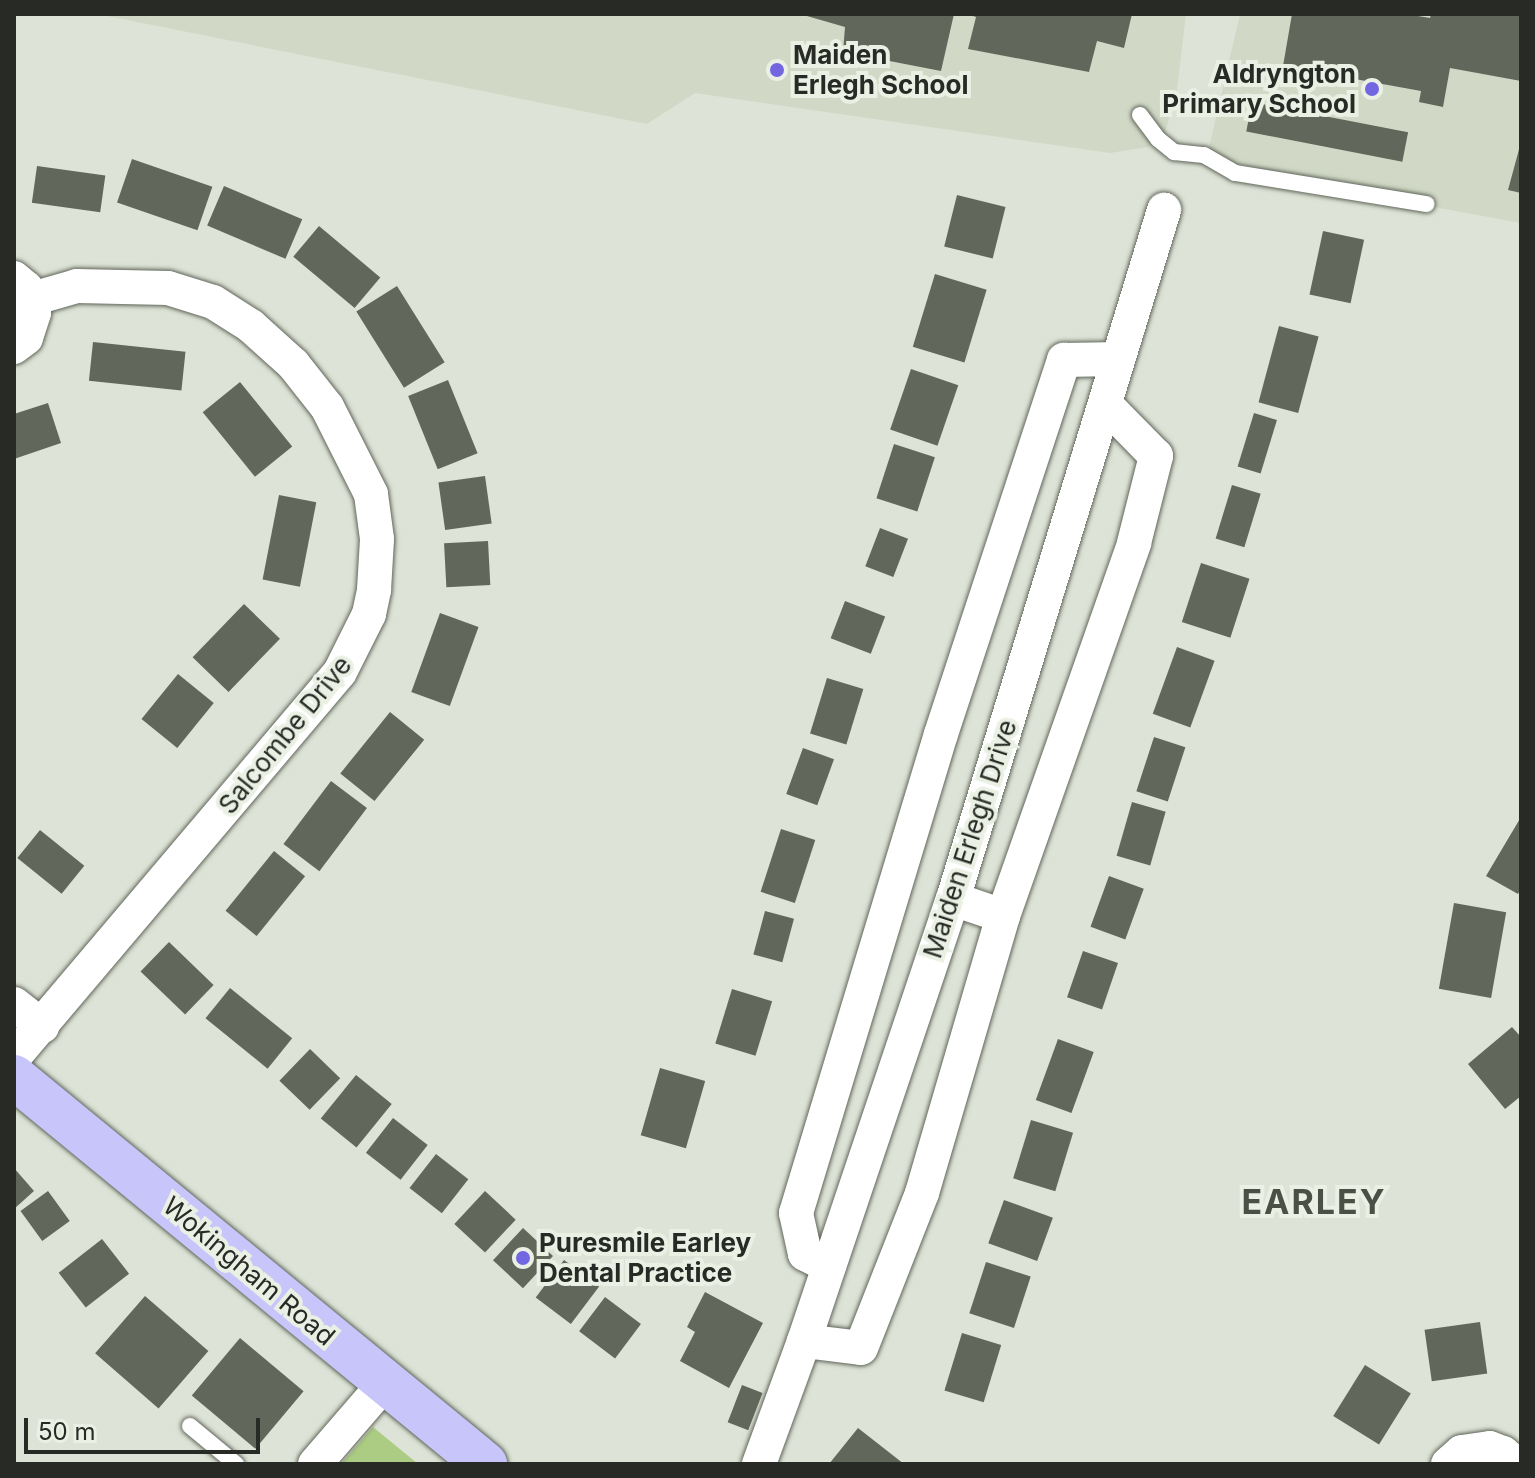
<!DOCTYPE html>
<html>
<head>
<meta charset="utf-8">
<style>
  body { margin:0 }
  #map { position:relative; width:1535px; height:1478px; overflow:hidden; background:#dde3d6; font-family:Inter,sans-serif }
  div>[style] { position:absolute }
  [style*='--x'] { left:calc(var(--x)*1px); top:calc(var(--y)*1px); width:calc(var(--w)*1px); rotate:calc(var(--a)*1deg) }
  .built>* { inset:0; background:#d1d9c6 }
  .green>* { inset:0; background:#accc84 }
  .building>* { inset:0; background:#62675c; transform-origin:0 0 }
  .roads { filter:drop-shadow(0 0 2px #61665b) drop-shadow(0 0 2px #61665b) }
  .service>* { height:16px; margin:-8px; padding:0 8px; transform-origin:8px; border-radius:8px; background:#fff }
  .minor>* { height:34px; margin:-17px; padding:0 17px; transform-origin:17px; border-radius:17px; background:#fff }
  .primary>* { height:44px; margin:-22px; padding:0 22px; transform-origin:22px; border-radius:22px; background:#c7c5fa }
  .dots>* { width:22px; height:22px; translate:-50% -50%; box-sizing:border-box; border:4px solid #eaf0e3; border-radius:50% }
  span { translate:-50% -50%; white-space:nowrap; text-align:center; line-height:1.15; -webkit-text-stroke:8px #eaf0e3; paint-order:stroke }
  .poi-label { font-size:26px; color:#282a25; font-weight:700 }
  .left { translate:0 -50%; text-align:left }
  .right { translate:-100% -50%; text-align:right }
  .street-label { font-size:26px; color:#282a25 }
  .district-label { font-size:34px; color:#4b5046; font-weight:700; letter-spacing:2px }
  .frame { position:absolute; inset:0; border:16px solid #282a25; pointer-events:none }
  .scale { position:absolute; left:24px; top:1418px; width:236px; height:36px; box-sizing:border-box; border:4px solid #282a25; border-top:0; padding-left:10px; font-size:24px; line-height:28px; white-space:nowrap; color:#282a25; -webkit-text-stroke:6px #eaf0e3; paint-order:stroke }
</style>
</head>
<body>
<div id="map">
  <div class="built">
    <i style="clip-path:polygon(97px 14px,1186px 14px,1177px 90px,1165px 133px,1148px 147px,1110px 153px,695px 93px,647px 124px)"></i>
    <i style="clip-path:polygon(1240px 14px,1521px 14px,1521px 223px,1205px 165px)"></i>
  </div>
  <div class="green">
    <i style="clip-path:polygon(373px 1427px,418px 1464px,341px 1464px)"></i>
  </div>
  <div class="building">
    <i style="clip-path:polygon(800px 14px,954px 14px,941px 71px,843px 52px,845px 27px)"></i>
    <i style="clip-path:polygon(967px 14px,1132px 14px,1124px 48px,1097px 41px,1089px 72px,968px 49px,976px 17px)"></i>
    <i style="clip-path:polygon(1292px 14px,1406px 14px,1430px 18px,1431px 14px,1521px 14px,1521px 81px,1450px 68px,1443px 107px,1419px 102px,1421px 91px,1283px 66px)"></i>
    <i style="left:1252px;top:102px;width:159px;height:30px;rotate:11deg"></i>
    <i style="clip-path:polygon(1521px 142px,1521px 193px,1508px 190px)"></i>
    <i style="left:132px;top:159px;width:85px;height:46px;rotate:19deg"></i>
    <i style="left:37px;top:166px;width:69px;height:37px;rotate:8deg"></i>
    <i style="left:224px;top:186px;width:85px;height:43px;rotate:23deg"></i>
    <i style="left:957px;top:195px;width:50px;height:53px;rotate:14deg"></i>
    <i style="left:319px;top:226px;width:80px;height:40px;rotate:40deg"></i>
    <i style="left:1323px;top:231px;width:42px;height:65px;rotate:12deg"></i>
    <i style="left:935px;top:274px;width:54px;height:76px;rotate:17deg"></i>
    <i style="left:397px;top:286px;width:90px;height:48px;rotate:58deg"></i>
    <i style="left:1279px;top:326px;width:41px;height:79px;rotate:15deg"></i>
    <i style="left:93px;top:342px;width:93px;height:39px;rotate:6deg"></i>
    <i style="left:911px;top:369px;width:50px;height:64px;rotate:19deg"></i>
    <i style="left:448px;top:380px;width:79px;height:43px;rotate:68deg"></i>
    <i style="left:240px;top:382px;width:83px;height:48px;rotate:51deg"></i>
    <i style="clip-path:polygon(48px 403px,61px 443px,14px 459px,14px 414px)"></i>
    <i style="left:1254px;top:413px;width:24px;height:56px;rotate:17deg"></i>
    <i style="left:894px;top:444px;width:43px;height:57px;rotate:18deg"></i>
    <i style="left:485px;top:476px;width:48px;height:47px;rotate:82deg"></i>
    <i style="left:1232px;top:485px;width:30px;height:56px;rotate:17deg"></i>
    <i style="left:279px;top:495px;width:38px;height:86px;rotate:11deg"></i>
    <i style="left:880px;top:528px;width:30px;height:41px;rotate:21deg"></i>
    <i style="left:488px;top:541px;width:44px;height:44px;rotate:87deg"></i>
    <i style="left:1201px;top:563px;width:51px;height:62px;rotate:18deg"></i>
    <i style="left:845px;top:601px;width:43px;height:40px;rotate:21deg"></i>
    <i style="left:244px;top:604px;width:50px;height:74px;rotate:44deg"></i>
    <i style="left:440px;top:613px;width:41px;height:84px;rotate:20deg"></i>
    <i style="left:1177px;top:647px;width:40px;height:71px;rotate:20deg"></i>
    <i style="left:178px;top:674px;width:46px;height:58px;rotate:39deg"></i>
    <i style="left:827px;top:678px;width:38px;height:58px;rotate:17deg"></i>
    <i style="left:390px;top:712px;width:44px;height:79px;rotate:39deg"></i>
    <i style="left:1154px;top:737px;width:33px;height:57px;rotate:18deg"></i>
    <i style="left:803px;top:748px;width:33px;height:49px;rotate:20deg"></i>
    <i style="left:331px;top:781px;width:45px;height:79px;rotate:37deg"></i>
    <i style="left:1132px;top:802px;width:35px;height:56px;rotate:16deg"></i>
    <i style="clip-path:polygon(1521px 817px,1521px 888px,1518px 894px,1486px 876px)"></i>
    <i style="left:781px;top:829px;width:36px;height:66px;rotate:18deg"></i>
    <i style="left:40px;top:830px;width:57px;height:36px;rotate:39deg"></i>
    <i style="left:274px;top:851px;width:40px;height:77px;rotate:39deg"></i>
    <i style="left:1109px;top:876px;width:37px;height:54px;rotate:20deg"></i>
    <i style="left:1454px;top:903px;width:53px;height:87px;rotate:10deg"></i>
    <i style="left:765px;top:911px;width:30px;height:45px;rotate:15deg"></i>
    <i style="left:169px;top:942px;width:62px;height:41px;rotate:44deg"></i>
    <i style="left:1083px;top:951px;width:37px;height:49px;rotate:19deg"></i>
    <i style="left:230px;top:988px;width:80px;height:39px;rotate:39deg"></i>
    <i style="left:732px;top:989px;width:42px;height:57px;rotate:17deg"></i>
    <i style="clip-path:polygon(1512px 1027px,1521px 1037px,1521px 1096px,1505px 1109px,1468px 1064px)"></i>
    <i style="left:1058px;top:1039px;width:38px;height:65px;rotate:20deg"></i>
    <i style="left:310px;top:1049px;width:42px;height:44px;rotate:44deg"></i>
    <i style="left:660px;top:1068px;width:47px;height:70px;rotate:16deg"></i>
    <i style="left:356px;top:1075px;width:46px;height:56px;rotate:39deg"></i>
    <i style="left:393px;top:1118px;width:44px;height:44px;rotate:38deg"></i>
    <i style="left:1031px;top:1120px;width:44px;height:61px;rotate:17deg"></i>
    <i style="left:436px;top:1154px;width:41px;height:43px;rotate:38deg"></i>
    <i style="clip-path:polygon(14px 1168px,34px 1191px,14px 1209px)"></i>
    <i style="left:48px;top:1191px;width:37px;height:34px;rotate:54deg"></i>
    <i style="left:485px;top:1191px;width:42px;height:45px;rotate:43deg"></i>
    <i style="left:1004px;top:1200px;width:52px;height:46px;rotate:20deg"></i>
    <i style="left:523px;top:1228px;width:41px;height:44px;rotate:43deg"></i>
    <i style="left:102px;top:1239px;width:44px;height:55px;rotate:52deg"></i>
    <i style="left:564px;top:1260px;width:44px;height:47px;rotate:37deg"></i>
    <i style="left:986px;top:1262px;width:47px;height:54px;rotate:18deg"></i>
    <i style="clip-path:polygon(705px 1292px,763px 1323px,729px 1388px,680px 1361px,695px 1332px,687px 1327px)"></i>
    <i style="left:145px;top:1296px;width:84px;height:76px;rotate:41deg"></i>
    <i style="left:605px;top:1297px;width:45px;height:43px;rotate:37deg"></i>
    <i style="left:1480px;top:1322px;width:52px;height:56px;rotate:82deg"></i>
    <i style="left:962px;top:1333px;width:41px;height:60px;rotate:17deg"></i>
    <i style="left:240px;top:1338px;width:83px;height:75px;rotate:40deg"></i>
    <i style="left:1365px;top:1365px;width:54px;height:60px;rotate:32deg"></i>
    <i style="left:742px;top:1385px;width:22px;height:40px;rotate:21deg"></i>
    <i style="clip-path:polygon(858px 1428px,904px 1464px,829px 1464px)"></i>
  </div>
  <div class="roads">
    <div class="service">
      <i style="--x:1140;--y:115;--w:30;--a:53"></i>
      <i style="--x:1158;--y:139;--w:21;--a:39"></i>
      <i style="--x:1174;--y:152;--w:30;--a:6"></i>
      <i style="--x:1204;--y:155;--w:36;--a:30"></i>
      <i style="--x:1235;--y:173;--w:194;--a:9.2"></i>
      <i style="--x:190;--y:1426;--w:60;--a:39.6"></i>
    </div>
    <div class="minor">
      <i style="--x:14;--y:278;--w:16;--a:40"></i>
      <i style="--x:26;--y:288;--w:26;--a:72"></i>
      <i style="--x:34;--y:313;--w:26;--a:108"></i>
      <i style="--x:26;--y:338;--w:15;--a:143"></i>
      <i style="--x:1003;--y:916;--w:395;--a:-70.6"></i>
      <i style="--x:1134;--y:543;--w:90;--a:-75.8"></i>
      <i style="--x:1156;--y:456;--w:73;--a:-134.4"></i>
      <i style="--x:14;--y:1004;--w:36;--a:38"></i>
      <i style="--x:14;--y:1057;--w:504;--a:-49.74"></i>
      <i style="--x:340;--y:672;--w:65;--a:-63.4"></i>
      <i style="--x:369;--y:614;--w:25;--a:-78"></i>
      <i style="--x:374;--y:590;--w:51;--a:-86.6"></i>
      <i style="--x:377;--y:539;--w:45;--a:-97.6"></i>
      <i style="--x:371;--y:494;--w:97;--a:-116.8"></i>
      <i style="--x:327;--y:407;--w:55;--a:-128.3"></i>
      <i style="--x:293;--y:364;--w:57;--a:-137.9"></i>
      <i style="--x:251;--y:326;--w:45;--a:-147.7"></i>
      <i style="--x:213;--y:302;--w:47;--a:-162.7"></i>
      <i style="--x:168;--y:288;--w:91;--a:-178.7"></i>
      <i style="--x:77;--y:286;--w:47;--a:163.9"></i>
      <i style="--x:829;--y:1266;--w:27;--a:-153"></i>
      <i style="--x:805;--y:1254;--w:42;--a:-102.4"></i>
      <i style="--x:796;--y:1213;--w:500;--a:-73.16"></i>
      <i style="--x:941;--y:734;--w:394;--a:-71.8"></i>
      <i style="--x:1064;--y:360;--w:54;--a:-1.1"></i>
      <i style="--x:804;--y:1341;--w:57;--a:7"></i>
      <i style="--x:861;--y:1348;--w:167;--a:-68.5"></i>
      <i style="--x:922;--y:1193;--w:289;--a:-73.7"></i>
      <i style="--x:1003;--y:916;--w:53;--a:-161.2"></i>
      <i style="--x:315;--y:1464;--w:107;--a:-49.2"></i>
      <i style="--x:759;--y:1464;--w:131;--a:-69.9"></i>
      <i style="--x:804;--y:1341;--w:466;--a:-71.4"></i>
      <i style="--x:953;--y:899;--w:721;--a:-72.97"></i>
      <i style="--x:1448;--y:1464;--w:18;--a:-41"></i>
      <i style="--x:1462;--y:1452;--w:28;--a:-8"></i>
      <i style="--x:1490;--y:1448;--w:14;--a:21"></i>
      <i style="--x:1503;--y:1453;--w:17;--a:40"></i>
    </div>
    <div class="primary">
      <i style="--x:14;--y:1077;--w:610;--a:39.41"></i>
    </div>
  </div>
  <div class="dots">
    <i style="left:777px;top:70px;background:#7366e1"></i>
    <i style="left:1372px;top:89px;background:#7366e1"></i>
    <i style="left:523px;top:1258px;background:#7366e1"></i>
  </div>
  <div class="poi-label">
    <span class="left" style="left:793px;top:70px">Maiden<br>Erlegh School</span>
    <span class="right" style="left:1356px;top:89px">Aldryngton<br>Primary School</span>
    <span class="left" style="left:539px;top:1258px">Puresmile Earley<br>Dental Practice</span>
  </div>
  <div class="street-label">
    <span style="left:285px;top:735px;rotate:-51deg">Salcombe Drive</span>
    <span style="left:970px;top:839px;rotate:-72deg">Maiden Erlegh Drive</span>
    <span style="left:249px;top:1271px;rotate:40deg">Wokingham Road</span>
  </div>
  <div class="district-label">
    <span style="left:1314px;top:1202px">EARLEY</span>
  </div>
  <div class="frame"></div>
  <div class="scale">50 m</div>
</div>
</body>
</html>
